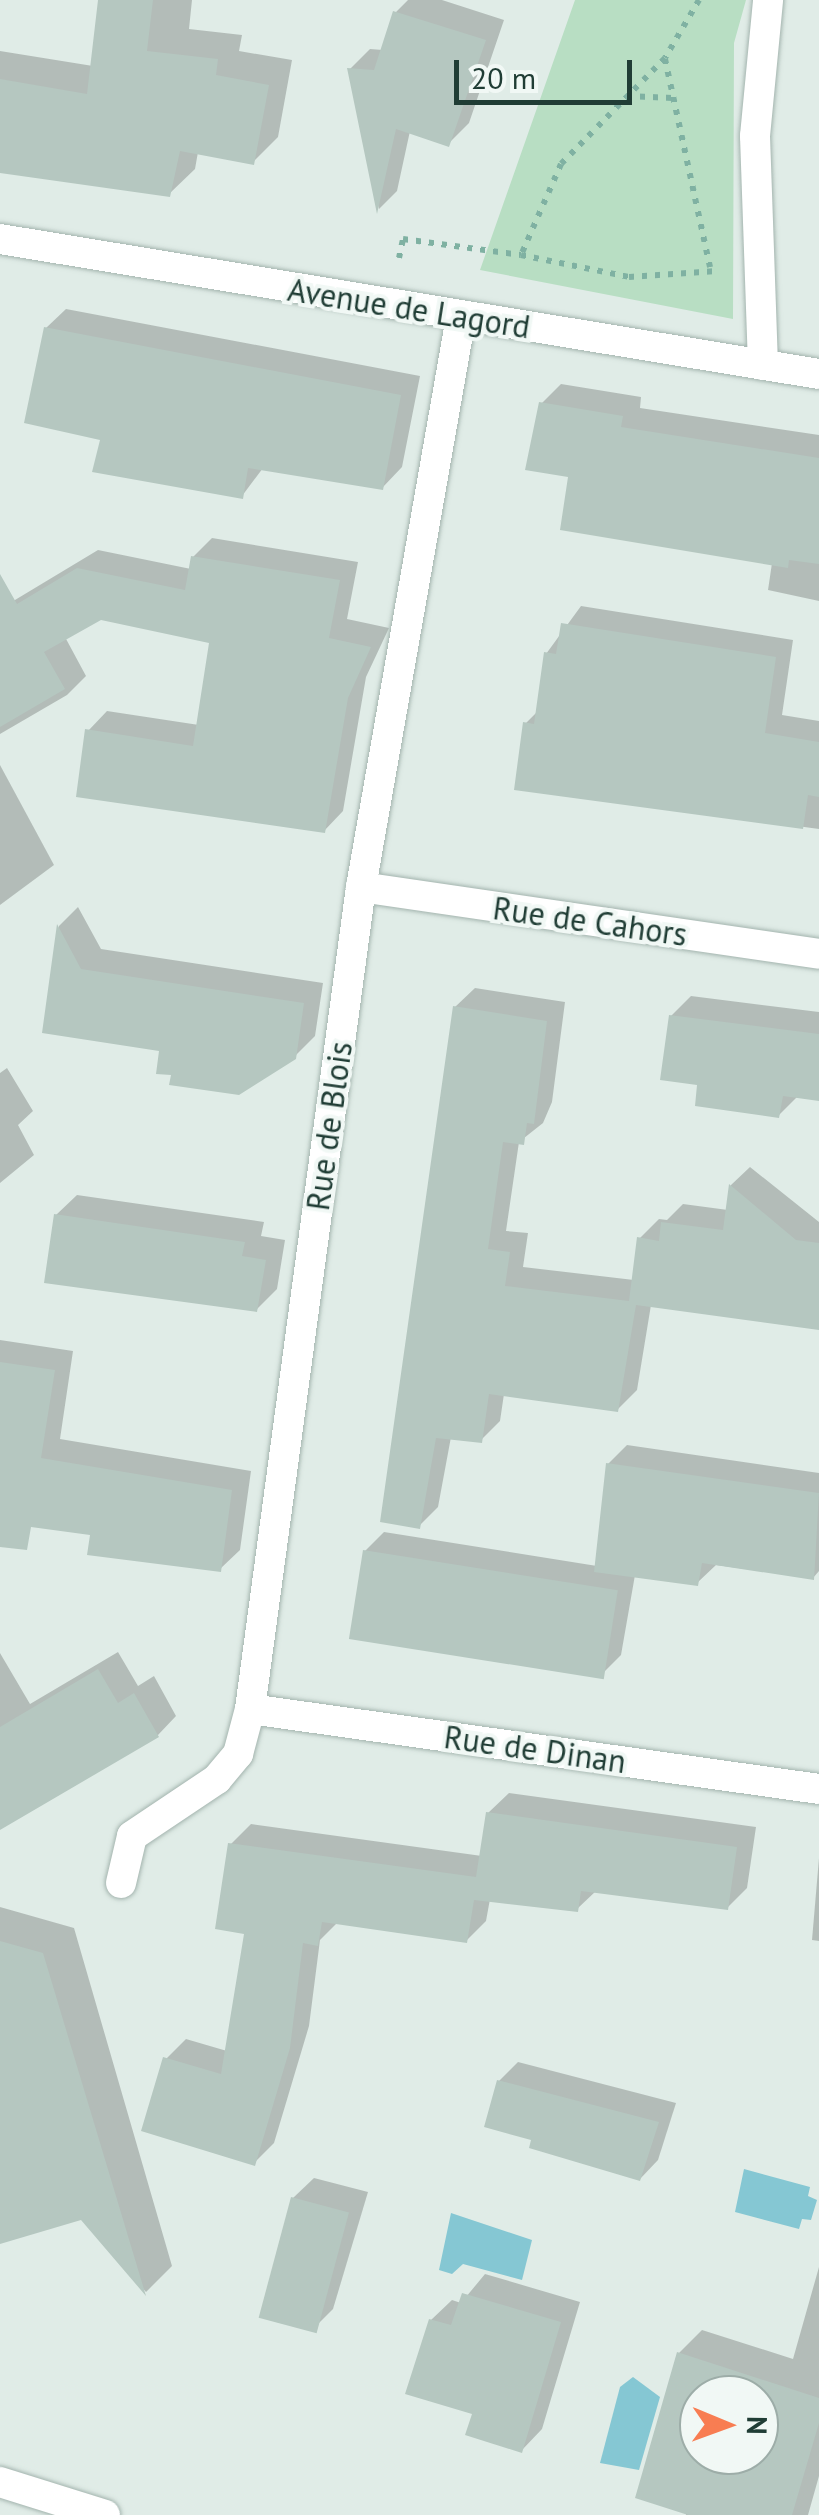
<!DOCTYPE html>
<html>
<head>
<meta charset="utf-8">
<style>
  body { margin:0 }
  #map { position:relative; width:819px; height:2515px; overflow:hidden; background:#e0ece7; font-family:"PT Sans",sans-serif }
  div>[style] { position:absolute }
  [style*='--x'] { left:calc(var(--x)*1px); top:calc(var(--y)*1px); width:calc(var(--w)*1px); rotate:calc(var(--a)*1deg) }
  .green>* { inset:0; background:#b8dec3 }
  .water>* { inset:0; background:#85c7d3 }
  .shadow>* { inset:0; background:#0003 }
  .building>* { inset:0; background:#b5c7c0; transform-origin:0 0 }
  .path>* { height:6px; margin-top:-3px; transform-origin:0; background:repeating-linear-gradient(90deg,#7fb1a2 0 5px,transparent 0 13px) }
  .roads { filter:drop-shadow(0 0 2px #a3b4ae) drop-shadow(0 0 2px #a3b4ae) }
  .minor>* { height:30px; margin:-15px; padding:0 15px; transform-origin:15px; border-radius:15px; background:#fff }
  .tertiary>* { height:30px; margin:-15px; padding:0 15px; transform-origin:15px; border-radius:15px; background:#fff }
  span { translate:-50% -50%; white-space:nowrap; text-align:center; line-height:1.15; -webkit-text-stroke:8px #f1f8f5; paint-order:stroke }
  .street-label { font-size:32px; color:#203d35 }
  .north { position:absolute; left:679px; top:2375px; width:100px; height:100px; box-sizing:border-box; background:#f1f8f5; border:2px solid #9dada8; border-radius:50%; rotate:91deg; font-size:28px; font-weight:700; line-height:40px; text-align:center; color:#203d35 }
  .north::after { content:''; display:block; margin:auto; width:35px; height:45px; background:#f87d52; clip-path:polygon(50% 0,100% 100%,50% 72%,0 100%) }
  .scale { position:absolute; left:454px; top:60px; width:178px; height:45px; box-sizing:border-box; border:5px solid #203d35; border-top:0; padding-left:12px; font-size:30px; line-height:35px; white-space:nowrap; color:#203d35; -webkit-text-stroke:8px #f1f8f5; paint-order:stroke }
</style>
</head>
<body>
<div id="map">
  <div class="green">
    <i style="clip-path:polygon(575px 0,746px 0,734px 43px,733px 319px,480px 270px)"></i>
  </div>
  <div class="water">
    <i style="clip-path:polygon(744px 2169px,810px 2187px,808px 2196px,817px 2200px,811px 2220px,802px 2219px,799px 2229px,735px 2212px)"></i>
    <i style="clip-path:polygon(451px 2213px,532px 2240px,522px 2280px,463px 2264px,452px 2274px,439px 2270px)"></i>
    <i style="clip-path:polygon(633px 2377px,660px 2397px,639px 2470px,600px 2463px,620px 2387px)"></i>
  </div>
  <div class="shadow">
    <i style="clip-path:polygon(101px 0,192px 0,189px 29px,242px 35px,239px 51px,292px 60px,278px 137px,253px 162px,198px 152px,195px 169px,169px 194px,0 168px,0 51px,93px 66px)"></i>
    <i style="clip-path:polygon(408px 0,442px 0,504px 20px,469px 123px,448px 144px,410px 131px,397px 191px,379px 209px,350px 69px,370px 49px,383px 50px,396px 12px)"></i>
    <i style="clip-path:polygon(66px 309px,420px 376px,402px 467px,383px 487px,263px 468px,242px 496px,103px 438px,46px 328px)"></i>
    <i style="clip-path:polygon(561px 384px,641px 397px,640px 408px,819px 435px,819px 601px,768px 590px,772px 563px,570px 475px,541px 404px)"></i>
    <i style="clip-path:polygon(212px 538px,358px 562px,347px 619px,389px 628px,366px 677px,343px 811px,324px 831px,88px 731px,107px 711px,199px 725px,212px 641px,100px 617px,65px 637px,86px 676px,67px 695px,0 734px,0 609px,98px 550px,191px 569px,193px 557px)"></i>
    <i style="clip-path:polygon(581px 606px,793px 640px,782px 715px,819px 721px,819px 829px,517px 788px,525px 724px,538px 711px,546px 654px)"></i>
    <i style="clip-path:polygon(0 765px,54px 865px,0 905px)"></i>
    <i style="clip-path:polygon(78px 907px,101px 949px,323px 983px,315px 1036px,294px 1057px,174px 1073px,162px 1049px,45px 1031px,59px 926px)"></i>
    <i style="clip-path:polygon(475px 988px,565px 1002px,552px 1102px,543px 1123px,519px 1142px,506px 1231px,528px 1233px,523px 1267px,634px 1280px,640px 1238px,659px 1219px,667px 1220px,683px 1204px,728px 1210px,731px 1185px,750px 1167px,819px 1222px,819px 1327px,651px 1305px,637px 1390px,617px 1410px,504px 1394px,500px 1421px,481px 1440px,451px 1437px,438px 1507px,419px 1526px,455px 1007px)"></i>
    <i style="clip-path:polygon(691px 996px,819px 1012px,819px 1099px,798px 1096px,779px 1115px,700px 1083px,671px 1016px)"></i>
    <i style="clip-path:polygon(7px 1068px,33px 1111px,18px 1125px,34px 1155px,0 1183px,0 1073px)"></i>
    <i style="clip-path:polygon(77px 1195px,264px 1222px,261px 1236px,285px 1240px,277px 1289px,256px 1310px,56px 1215px)"></i>
    <i style="clip-path:polygon(0 1340px,73px 1351px,60px 1439px,251px 1471px,240px 1550px,220px 1569px,92px 1533px,0 1479px)"></i>
    <i style="clip-path:polygon(627px 1445px,819px 1473px,819px 1571px,813px 1578px,716px 1565px,697px 1583px,635px 1575px,621px 1655px,602px 1674px,365px 1551px,384px 1532px,597px 1566px,608px 1464px)"></i>
    <i style="clip-path:polygon(118px 1652px,138px 1686px,154px 1676px,176px 1716px,158px 1735px,0 1827px,0 1653px,30px 1704px)"></i>
    <i style="clip-path:polygon(509px 1793px,756px 1827px,747px 1888px,727px 1908px,596px 1891px,577px 1909px,490px 1899px,486px 1921px,466px 1941px,338px 1922px,320px 1940px,309px 2026px,274px 2143px,254px 2163px,166px 2059px,186px 2039px,227px 2051px,247px 1931px,231px 1844px,251px 1824px,482px 1856px,488px 1813px)"></i>
    <i style="clip-path:polygon(819px 1858px,819px 1941px,812px 1940px)"></i>
    <i style="clip-path:polygon(0 1907px,74px 1928px,172px 2266px,146px 2292px,81px 2217px,0 2242px)"></i>
    <i style="clip-path:polygon(518px 2062px,676px 2103px,658px 2160px,640px 2179px,499px 2081px)"></i>
    <i style="clip-path:polygon(314px 2178px,368px 2192px,333px 2309px,313px 2329px,293px 2198px)"></i>
    <i style="clip-path:polygon(evenodd,819px 2267px,819px 2476px,808px 2515px,686px 2515px,679px 2353px,702px 2330px,793px 2359px,819px 2267px,699px 2395px,759px 2395px,759px 2455px,699px 2455px,699px 2395px)"></i>
    <i style="clip-path:polygon(485px 2274px,580px 2302px,542px 2429px,522px 2450px,475px 2412px,431px 2320px,452px 2300px,461px 2303px)"></i>
  </div>
  <div class="building">
    <i style="clip-path:polygon(98px 0,153px 0,147px 51px,218px 59px,216px 75px,269px 85px,254px 165px,180px 151px,170px 197px,0 173px,0 79px,87px 94px)"></i>
    <i style="clip-path:polygon(393px 11px,486px 40px,449px 147px,396px 129px,377px 214px,347px 68px,374px 70px)"></i>
    <i style="clip-path:polygon(44px 327px,401px 395px,383px 490px,248px 468px,243px 499px,92px 472px,100px 440px,24px 423px)"></i>
    <i style="clip-path:polygon(539px 402px,623px 416px,621px 427px,819px 458px,819px 564px,789px 560px,788px 568px,560px 530px,568px 477px,525px 470px)"></i>
    <i style="clip-path:polygon(191px 556px,340px 580px,329px 638px,371px 647px,348px 698px,325px 833px,76px 797px,85px 729px,193px 746px,209px 643px,101px 620px,44px 652px,65px 689px,0 727px,0 574px,17px 604px,77px 568px,185px 590px)"></i>
    <i style="clip-path:polygon(561px 623px,776px 657px,765px 733px,819px 742px,819px 797px,808px 795px,803px 829px,514px 790px,523px 722px,534px 724px,544px 652px,556px 654px)"></i>
    <i style="clip-path:polygon(57px 924px,81px 969px,304px 1003px,296px 1059px,239px 1095px,169px 1085px,171px 1075px,156px 1074px,159px 1051px,42px 1033px)"></i>
    <i style="clip-path:polygon(453px 1006px,547px 1021px,534px 1124px,527px 1123px,524px 1145px,503px 1142px,488px 1249px,510px 1252px,505px 1286px,629px 1301px,637px 1237px,659px 1241px,661px 1222px,723px 1230px,729px 1184px,796px 1240px,819px 1243px,819px 1330px,636px 1305px,618px 1412px,489px 1394px,482px 1443px,436px 1438px,420px 1529px,380px 1522px)"></i>
    <i style="clip-path:polygon(669px 1015px,819px 1034px,819px 1101px,783px 1096px,779px 1118px,695px 1106px,697px 1085px,660px 1080px)"></i>
    <i style="clip-path:polygon(54px 1214px,245px 1242px,242px 1256px,266px 1260px,257px 1312px,44px 1283px)"></i>
    <i style="clip-path:polygon(0 1362px,55px 1370px,41px 1458px,232px 1490px,221px 1572px,87px 1555px,90px 1535px,31px 1527px,27px 1550px,0 1547px)"></i>
    <i style="clip-path:polygon(606px 1463px,819px 1493px,814px 1580px,702px 1563px,698px 1586px,594px 1572px)"></i>
    <i style="left:363px;top:1550px;width:258px;height:90px;rotate:9deg"></i>
    <i style="clip-path:polygon(98px 1669px,118px 1703px,134px 1693px,159px 1737px,0 1830px,0 1727px)"></i>
    <i style="clip-path:polygon(486px 1812px,737px 1847px,728px 1910px,581px 1891px,578px 1912px,474px 1900px,467px 1943px,322px 1922px,318px 1946px,303px 1943px,290px 2048px,255px 2166px,141px 2131px,163px 2057px,221px 2074px,244px 1934px,215px 1929px,228px 1843px,476px 1877px)"></i>
    <i style="clip-path:polygon(0 1941px,43px 1953px,146px 2296px,81px 2220px,0 2244px)"></i>
    <i style="clip-path:polygon(497px 2080px,659px 2122px,640px 2181px,529px 2148px,531px 2140px,484px 2127px)"></i>
    <i style="left:291px;top:2197px;width:60px;height:125px;rotate:15deg"></i>
    <i style="clip-path:polygon(462px 2293px,561px 2322px,522px 2453px,465px 2435px,472px 2414px,405px 2394px,429px 2319px,451px 2325px)"></i>
    <i style="clip-path:polygon(evenodd,677px 2352px,819px 2398px,819px 2423px,792px 2515px,688px 2515px,635px 2498px,677px 2352px,699px 2395px,759px 2395px,759px 2455px,699px 2455px,699px 2395px)"></i>
  </div>
  <div class="path">
    <i style="--x:699;--y:0;--w:67;--a:120.4"></i>
    <i style="--x:665;--y:58;--w:148;--a:134.5"></i>
    <i style="--x:561;--y:164;--w:99;--a:113.7"></i>
    <i style="--x:521;--y:255;--w:110;--a:11.5"></i>
    <i style="--x:629;--y:277;--w:88;--a:-3.9"></i>
    <i style="--x:665;--y:59;--w:213;--a:77.8"></i>
    <i style="--x:627;--y:96;--w:46;--a:2.5"></i>
    <i style="--x:399;--y:258;--w:19;--a:-78"></i>
    <i style="--x:403;--y:239;--w:119;--a:7.7"></i>
  </div>
  <div class="roads">
    <div class="minor">
      <i style="--x:763;--y:365;--w:229;--a:-92"></i>
      <i style="--x:755;--y:136;--w:137;--a:-84.5"></i>
      <i style="--x:361;--y:887;--w:463;--a:8.3"></i>
      <i style="--x:250;--y:1709;--w:575;--a:8"></i>
      <i style="--x:121;--y:1883;--w:48;--a:-76.8"></i>
      <i style="--x:132;--y:1836;--w:102;--a:-33.8"></i>
      <i style="--x:217;--y:1779;--w:33;--a:-50"></i>
      <i style="--x:238;--y:1754;--w:47;--a:-75.1"></i>
      <i style="--x:250;--y:1709;--w:829;--a:-82.31"></i>
      <i style="--x:361;--y:887;--w:579;--a:-80.05"></i>
    </div>
    <div class="tertiary">
      <i style="--x:0;--y:239;--w:830;--a:9.36"></i>
      <i style="--x:0;--y:2482;--w:110;--a:17.4"></i>
    </div>
  </div>
  <div class="street-label">
    <span style="left:409px;top:308px;rotate:9deg">Avenue de Lagord</span>
    <span style="left:590px;top:921px;rotate:8deg">Rue de Cahors</span>
    <span style="left:329px;top:1126px;rotate:-82deg">Rue de Blois</span>
    <span style="left:535px;top:1749px;rotate:8deg">Rue de Dinan</span>
  </div>
  <div class="north">N</div>
  <div class="scale">20 m</div>
</div>
</body>
</html>
